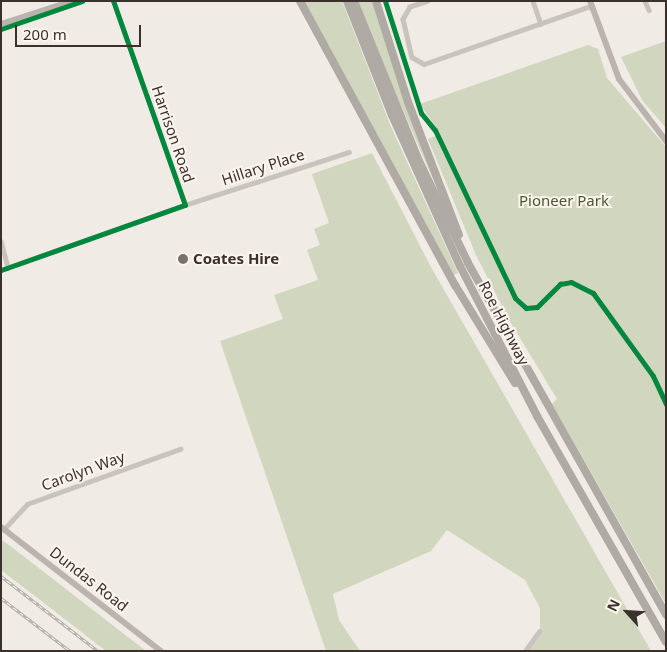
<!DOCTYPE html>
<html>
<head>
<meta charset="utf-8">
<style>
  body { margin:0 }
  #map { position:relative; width:667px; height:652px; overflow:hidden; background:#f0ebe5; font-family:"Noto Sans",sans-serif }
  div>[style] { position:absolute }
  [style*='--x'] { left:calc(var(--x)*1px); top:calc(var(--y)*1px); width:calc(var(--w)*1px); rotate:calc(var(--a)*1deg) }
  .green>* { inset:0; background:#d1d6bf }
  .street>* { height:4.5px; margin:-2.25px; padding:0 2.25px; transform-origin:2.25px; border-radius:2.25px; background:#c9c3be }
  .secondary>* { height:6px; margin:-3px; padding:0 3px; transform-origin:3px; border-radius:3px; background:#bab3ae }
  .highway>* { height:8px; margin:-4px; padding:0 4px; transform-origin:4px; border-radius:4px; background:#afaaa4 }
  .rail>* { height:3px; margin-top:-1.5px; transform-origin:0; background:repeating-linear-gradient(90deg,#fbf5ee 0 4px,#b1aca8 0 8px); box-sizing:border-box; border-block:1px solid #b1aca8 }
  .cycleway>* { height:5px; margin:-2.5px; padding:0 2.5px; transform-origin:2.5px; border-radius:2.5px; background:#00873e }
  .dots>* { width:14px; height:14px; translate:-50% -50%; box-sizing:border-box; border:2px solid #fbf5ee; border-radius:50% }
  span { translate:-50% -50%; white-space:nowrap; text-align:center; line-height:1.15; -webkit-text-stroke:4px #fbf5ee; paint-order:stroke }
  .street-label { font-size:15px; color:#3b302b }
  .park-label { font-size:15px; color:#4a5a2e }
  .poi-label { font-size:15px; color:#3b302b; font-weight:700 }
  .left { translate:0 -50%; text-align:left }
  .frame { position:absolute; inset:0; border:2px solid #3b302b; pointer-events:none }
  .north { position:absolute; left:602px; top:587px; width:50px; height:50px; -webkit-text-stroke:4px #fbf5ee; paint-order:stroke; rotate:296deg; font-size:14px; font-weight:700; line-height:20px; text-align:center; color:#3b302b }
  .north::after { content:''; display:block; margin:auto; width:18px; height:22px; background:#3b302b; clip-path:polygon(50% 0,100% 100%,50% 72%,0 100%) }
  .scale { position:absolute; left:15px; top:25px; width:126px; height:22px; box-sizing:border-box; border:2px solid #3b302b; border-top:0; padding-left:6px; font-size:15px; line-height:18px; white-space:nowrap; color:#3b302b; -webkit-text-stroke:4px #fbf5ee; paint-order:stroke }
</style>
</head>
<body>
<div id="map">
  <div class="green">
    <i style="clip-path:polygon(303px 1px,342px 1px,391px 127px,458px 273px,452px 276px)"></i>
    <i style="clip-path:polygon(358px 1px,374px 1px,436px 186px,375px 46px)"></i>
    <i style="clip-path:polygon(666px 41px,666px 128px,642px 100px,621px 57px)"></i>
    <i style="clip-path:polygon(588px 45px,598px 49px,607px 78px,666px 147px,666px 604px,552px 404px,557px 399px,508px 318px,476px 255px,428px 139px,440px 134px,420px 104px)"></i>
    <i style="clip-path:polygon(372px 153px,432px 269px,651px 651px,528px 651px,540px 633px,540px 608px,525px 580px,447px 530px,431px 551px,333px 594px,339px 620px,360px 651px,326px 651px,220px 341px,283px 319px,274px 295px,318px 280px,307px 250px,320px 245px,314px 229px,329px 223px,312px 174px)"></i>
    <i style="clip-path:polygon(1px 539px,40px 569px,146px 651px,106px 651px,31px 593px,1px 570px)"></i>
  </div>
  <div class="street">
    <i style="--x:428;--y:1;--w:19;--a:162"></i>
    <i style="--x:410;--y:7;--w:14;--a:120"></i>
    <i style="--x:403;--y:19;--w:39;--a:77"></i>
    <i style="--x:412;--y:57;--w:14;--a:30"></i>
    <i style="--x:424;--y:64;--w:177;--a:-19.2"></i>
    <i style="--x:533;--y:1;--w:24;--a:71"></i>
    <i style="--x:645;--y:1;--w:10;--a:66"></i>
    <i style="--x:185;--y:205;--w:172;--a:-17.9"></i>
    <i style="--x:1;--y:241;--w:28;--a:75"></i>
    <i style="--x:1;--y:270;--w:195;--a:-19.5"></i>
    <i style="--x:185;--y:205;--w:216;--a:-109.4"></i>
    <i style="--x:4;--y:529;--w:34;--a:-47"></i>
    <i style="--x:27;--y:504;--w:163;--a:-19.8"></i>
    <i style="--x:525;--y:651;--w:24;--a:-54"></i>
  </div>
  <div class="secondary">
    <i style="--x:590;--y:1;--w:83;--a:69.6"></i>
    <i style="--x:619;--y:79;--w:78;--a:52.8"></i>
    <i style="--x:1;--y:24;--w:75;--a:-17.9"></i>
    <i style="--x:1;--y:527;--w:202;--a:37.8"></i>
  </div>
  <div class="highway">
    <i style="--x:300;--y:1;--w:324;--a:61.4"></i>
    <i style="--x:455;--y:285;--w:115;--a:58.5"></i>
    <i style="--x:347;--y:1;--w:123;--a:68.5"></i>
    <i style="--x:392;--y:115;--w:166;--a:65.8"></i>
    <i style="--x:460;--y:266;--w:169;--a:62.8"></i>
    <i style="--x:537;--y:416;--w:260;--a:60.3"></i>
    <i style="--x:354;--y:1;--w:173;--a:67.9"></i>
    <i style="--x:419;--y:161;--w:113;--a:64.3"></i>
    <i style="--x:468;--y:263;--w:404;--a:60.6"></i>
    <i style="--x:376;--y:1;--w:106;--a:72.4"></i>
    <i style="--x:408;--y:102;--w:142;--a:69"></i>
  </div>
  <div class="rail">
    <i style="--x:1;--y:576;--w:123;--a:37.7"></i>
    <i style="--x:1;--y:598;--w:87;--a:37.5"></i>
  </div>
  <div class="cycleway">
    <i style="--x:385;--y:1;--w:118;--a:72.2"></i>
    <i style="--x:421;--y:113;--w:22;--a:51"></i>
    <i style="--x:435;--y:130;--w:186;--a:64.5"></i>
    <i style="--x:515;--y:298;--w:15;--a:42"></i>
    <i style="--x:526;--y:308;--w:11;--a:-5"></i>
    <i style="--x:537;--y:307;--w:33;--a:-45"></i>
    <i style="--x:560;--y:284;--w:11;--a:-10"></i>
    <i style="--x:571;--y:282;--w:25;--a:27"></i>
    <i style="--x:593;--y:293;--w:102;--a:54.1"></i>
    <i style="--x:653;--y:376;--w:31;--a:65"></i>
    <i style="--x:1;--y:29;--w:86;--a:-19.1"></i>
    <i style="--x:1;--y:270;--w:195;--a:-19.5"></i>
    <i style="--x:185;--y:205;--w:216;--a:-109.4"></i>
  </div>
  <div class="dots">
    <i style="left:183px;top:259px;background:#7a716c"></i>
  </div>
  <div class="street-label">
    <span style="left:173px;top:134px;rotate:71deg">Harrison Road</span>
    <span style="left:263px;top:167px;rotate:-18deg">Hillary Place</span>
    <span style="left:504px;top:323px;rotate:63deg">Roe Highway</span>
    <span style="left:83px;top:471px;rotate:-20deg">Carolyn Way</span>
    <span style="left:89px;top:579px;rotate:38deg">Dundas Road</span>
  </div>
  <div class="park-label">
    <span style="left:564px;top:201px">Pioneer Park</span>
  </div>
  <div class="poi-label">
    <span class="left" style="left:193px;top:259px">Coates Hire</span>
  </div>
  <div class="frame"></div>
  <div class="north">N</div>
  <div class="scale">200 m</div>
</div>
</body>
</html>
